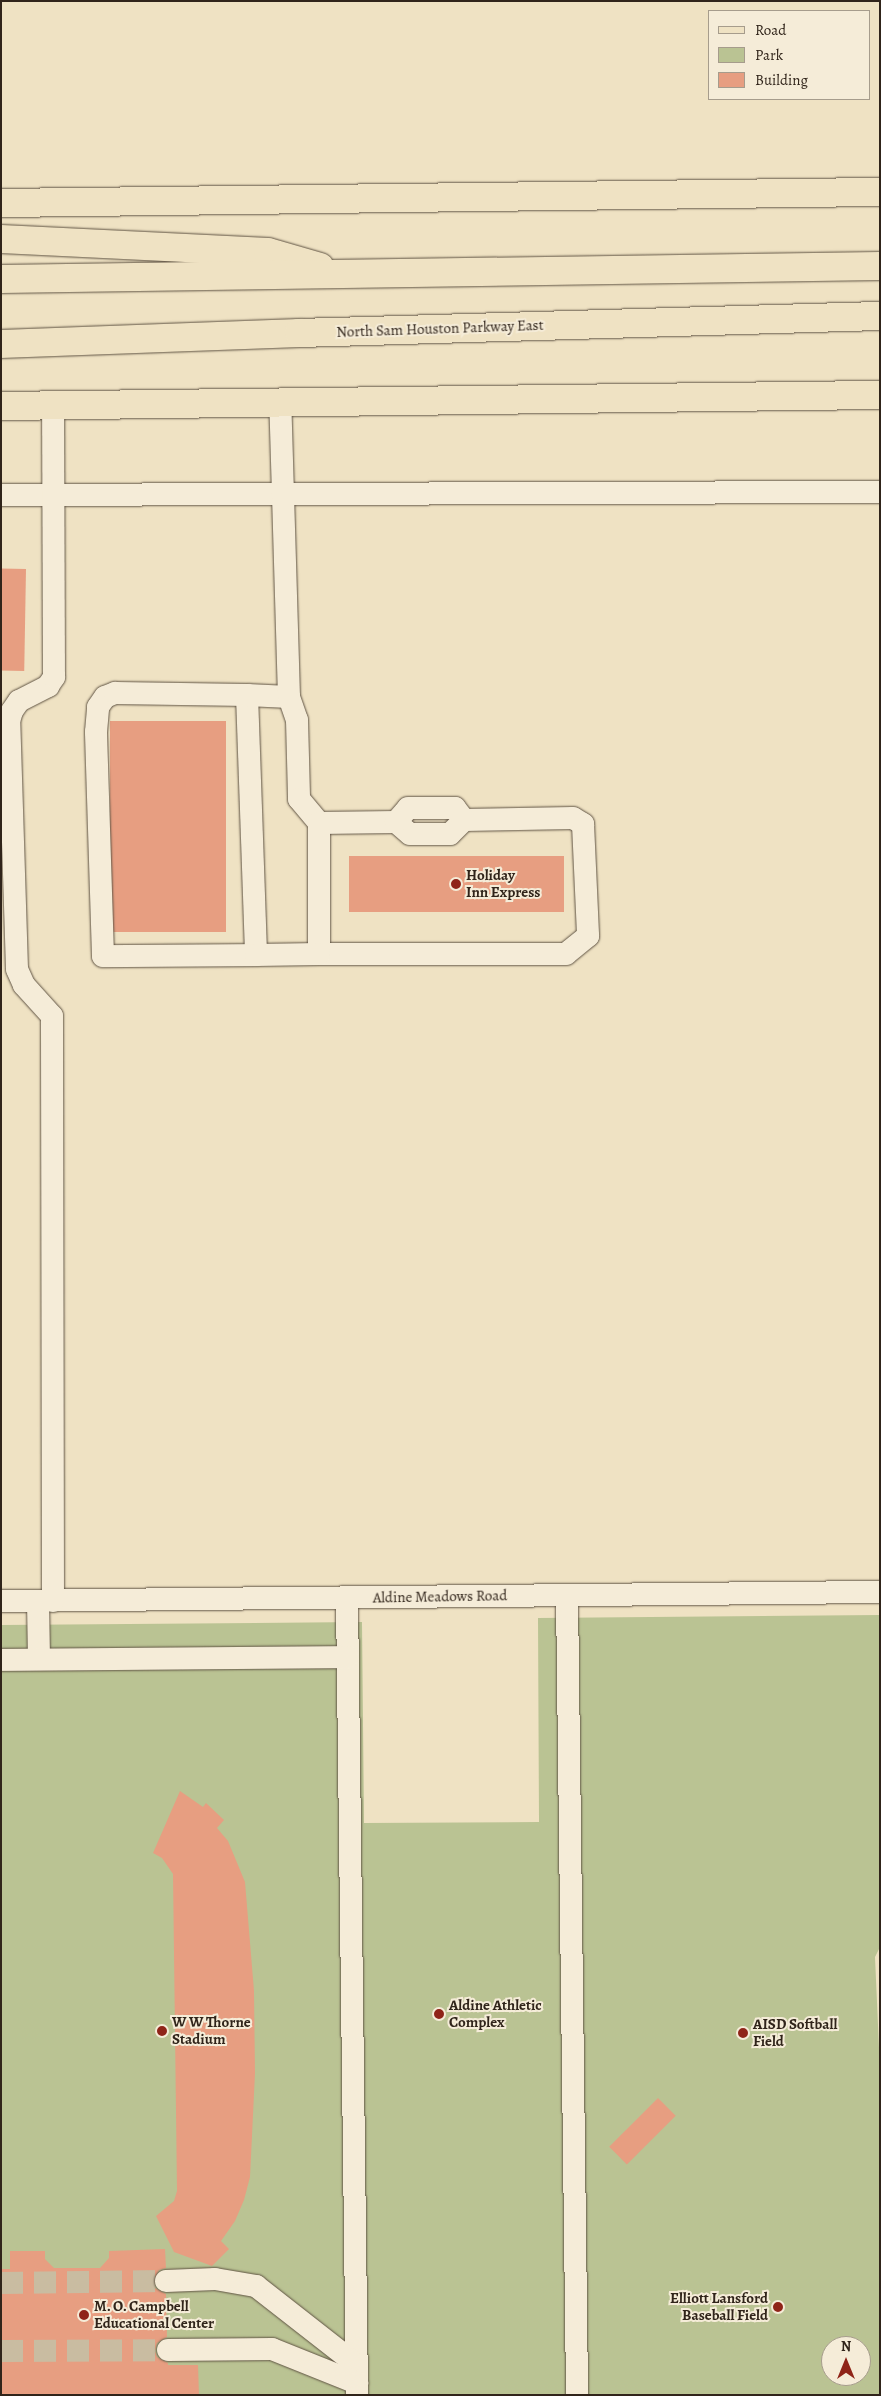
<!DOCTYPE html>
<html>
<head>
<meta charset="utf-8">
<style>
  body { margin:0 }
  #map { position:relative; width:881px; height:2396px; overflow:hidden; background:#efe2c3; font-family:Alegreya,serif }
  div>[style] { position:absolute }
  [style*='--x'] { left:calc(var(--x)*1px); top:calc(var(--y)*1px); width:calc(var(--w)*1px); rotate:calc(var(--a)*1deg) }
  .green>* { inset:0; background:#bac393 }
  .building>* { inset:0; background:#e79e81; transform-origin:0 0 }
  .minor-tunnel>* { height:22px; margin-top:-11px; transform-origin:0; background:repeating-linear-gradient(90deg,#c9bca1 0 22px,transparent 0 33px) }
  .roads { filter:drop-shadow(0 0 1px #605444) drop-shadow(0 0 1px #605444) }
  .minor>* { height:22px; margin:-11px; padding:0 11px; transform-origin:11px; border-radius:11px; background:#f5ecd8 }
  .major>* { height:28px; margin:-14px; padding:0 14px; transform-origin:14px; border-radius:14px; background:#efe2c3 }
  .highway>* { height:28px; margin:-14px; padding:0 14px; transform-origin:14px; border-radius:14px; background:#efe2c3 }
  .dots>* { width:14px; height:14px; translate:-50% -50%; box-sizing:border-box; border:2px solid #f5ecd8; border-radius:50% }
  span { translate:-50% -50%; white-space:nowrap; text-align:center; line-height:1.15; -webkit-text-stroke:4px #f5ecd8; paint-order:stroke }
  .street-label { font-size:15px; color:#30241a }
  .poi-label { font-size:15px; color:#30241a; font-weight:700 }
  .left { translate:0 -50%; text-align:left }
  .right { translate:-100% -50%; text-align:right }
  .frame { position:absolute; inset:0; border:2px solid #30241a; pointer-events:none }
  .legend { position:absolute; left:708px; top:10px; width:162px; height:90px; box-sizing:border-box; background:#f5ecd8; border:1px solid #a69c8c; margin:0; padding:6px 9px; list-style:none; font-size:15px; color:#30241a }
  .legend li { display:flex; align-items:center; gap:10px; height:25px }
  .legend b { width:25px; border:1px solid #a69c8c }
  .north { position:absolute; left:821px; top:2336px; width:50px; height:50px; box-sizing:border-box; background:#f5ecd8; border:1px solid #a69c8c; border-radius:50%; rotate:0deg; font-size:14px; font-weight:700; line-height:20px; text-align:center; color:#30241a }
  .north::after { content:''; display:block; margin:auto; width:18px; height:22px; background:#8f2418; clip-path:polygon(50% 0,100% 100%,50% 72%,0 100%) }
</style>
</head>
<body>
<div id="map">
  <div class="green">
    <i style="clip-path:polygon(evenodd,880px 1615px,880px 1947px,875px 1957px,880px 2070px,880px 2395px,1px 2395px,1px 1625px,362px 1622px,364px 1823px,539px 1822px,538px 1618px,880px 1615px,831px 2346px,861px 2346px,861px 2376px,831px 2376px,831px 2346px)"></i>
  </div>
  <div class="building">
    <i style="left:26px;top:569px;width:102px;height:25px;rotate:91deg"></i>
    <i style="left:110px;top:721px;width:116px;height:211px"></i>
    <i style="left:349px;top:856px;width:215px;height:56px"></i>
    <i style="clip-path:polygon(180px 1791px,203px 1807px,206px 1803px,224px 1820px,217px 1828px,228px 1841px,245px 1882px,254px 1991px,255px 2073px,250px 2177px,244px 2200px,235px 2221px,221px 2241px,229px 2249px,212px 2266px,174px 2252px,156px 2216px,174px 2201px,177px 2191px,173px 1874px,162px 1858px,153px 1853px)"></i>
    <i style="left:658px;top:2098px;width:25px;height:69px;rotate:45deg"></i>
    <i style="clip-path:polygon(165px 2249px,166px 2268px,159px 2270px,153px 2281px,155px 2288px,166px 2294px,167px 2337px,157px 2343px,155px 2351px,157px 2357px,168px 2363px,168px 2365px,198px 2365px,199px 2395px,1px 2395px,1px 2269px,10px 2269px,10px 2251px,45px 2251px,45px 2259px,54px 2268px,100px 2268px,109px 2258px,109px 2251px)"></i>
  </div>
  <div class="minor-tunnel">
    <i style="--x:1;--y:2283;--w:165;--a:-0.7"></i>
    <i style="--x:1;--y:2351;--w:167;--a:-0.3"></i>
  </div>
  <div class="roads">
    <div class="minor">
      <i style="--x:1;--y:495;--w:879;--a:-0.2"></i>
      <i style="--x:247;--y:695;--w:260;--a:88"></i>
      <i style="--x:256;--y:955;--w:153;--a:179.6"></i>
      <i style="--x:103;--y:956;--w:224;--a:-91.8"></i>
      <i style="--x:96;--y:732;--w:25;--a:-85"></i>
      <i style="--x:98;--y:707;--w:12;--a:-55"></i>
      <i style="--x:105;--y:697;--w:11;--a:-22"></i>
      <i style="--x:115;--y:693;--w:132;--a:0.9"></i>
      <i style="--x:247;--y:695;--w:42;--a:2.7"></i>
      <i style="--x:289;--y:697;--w:295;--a:-91.7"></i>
      <i style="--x:289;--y:697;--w:24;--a:71"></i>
      <i style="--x:297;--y:720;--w:79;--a:88.5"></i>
      <i style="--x:299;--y:799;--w:31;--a:50"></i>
      <i style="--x:319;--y:823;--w:77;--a:-0.7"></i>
      <i style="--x:396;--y:822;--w:18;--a:41"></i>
      <i style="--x:410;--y:834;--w:40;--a:0"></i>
      <i style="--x:450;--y:834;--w:20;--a:-45"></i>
      <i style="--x:464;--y:820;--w:109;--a:-1.1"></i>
      <i style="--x:573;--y:818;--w:12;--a:31"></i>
      <i style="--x:583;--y:824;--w:112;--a:87.4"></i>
      <i style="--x:588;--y:936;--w:28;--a:141"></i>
      <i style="--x:566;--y:954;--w:247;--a:180"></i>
      <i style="--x:319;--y:954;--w:131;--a:-90"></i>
      <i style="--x:396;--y:822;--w:18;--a:-49"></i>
      <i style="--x:408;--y:808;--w:47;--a:0"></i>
      <i style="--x:455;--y:808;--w:15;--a:53"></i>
      <i style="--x:256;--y:955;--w:63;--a:-0.9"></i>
      <i style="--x:567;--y:1595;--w:800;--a:89.28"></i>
      <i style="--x:347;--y:1598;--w:797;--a:89.28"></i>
      <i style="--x:1;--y:1601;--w:879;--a:-0.59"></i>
      <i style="--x:38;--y:1601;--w:58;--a:89"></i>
      <i style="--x:53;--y:1601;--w:585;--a:-90.1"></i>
      <i style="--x:52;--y:1016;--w:42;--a:-132.1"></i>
      <i style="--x:24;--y:985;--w:17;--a:-114"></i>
      <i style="--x:17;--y:969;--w:248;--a:-91.8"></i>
      <i style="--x:9;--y:721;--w:10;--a:-73"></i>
      <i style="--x:12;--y:711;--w:12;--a:-55"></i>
      <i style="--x:19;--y:701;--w:33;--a:-27"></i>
      <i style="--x:48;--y:686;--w:11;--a:-56"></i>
      <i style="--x:54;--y:677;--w:272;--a:-90.2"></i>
      <i style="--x:1;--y:1660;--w:347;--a:-0.5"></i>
      <i style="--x:166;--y:2281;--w:49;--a:-2.3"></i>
      <i style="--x:215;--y:2279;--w:42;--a:9.7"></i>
      <i style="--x:256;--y:2286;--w:128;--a:38"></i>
      <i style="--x:168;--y:2350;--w:104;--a:-0.6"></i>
      <i style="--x:272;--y:2349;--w:92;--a:21.8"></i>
    </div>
    <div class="major">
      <i style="--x:1;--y:203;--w:879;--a:-0.72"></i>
      <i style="--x:1;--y:406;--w:879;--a:-0.72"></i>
    </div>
    <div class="highway">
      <i style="--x:1;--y:239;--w:267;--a:2.8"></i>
      <i style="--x:268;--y:252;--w:54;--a:16.1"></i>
      <i style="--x:1;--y:279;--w:879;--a:-0.85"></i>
      <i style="--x:1;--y:344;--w:298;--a:-2.1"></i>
      <i style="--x:299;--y:333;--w:581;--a:-1.68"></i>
    </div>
  </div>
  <div class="dots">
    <i style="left:456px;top:884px;background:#8f2418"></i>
    <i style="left:439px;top:2014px;background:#8f2418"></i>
    <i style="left:162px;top:2031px;background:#8f2418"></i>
    <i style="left:743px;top:2033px;background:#8f2418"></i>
    <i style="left:778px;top:2307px;background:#8f2418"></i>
    <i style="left:84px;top:2315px;background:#8f2418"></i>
  </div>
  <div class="street-label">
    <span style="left:440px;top:329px;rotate:-2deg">North Sam Houston Parkway East</span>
    <span style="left:440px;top:1597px;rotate:-1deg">Aldine Meadows Road</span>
  </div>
  <div class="poi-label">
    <span class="left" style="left:466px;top:884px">Holiday<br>Inn Express</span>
    <span class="left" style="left:449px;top:2014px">Aldine Athletic<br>Complex</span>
    <span class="left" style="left:172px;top:2031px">W W Thorne<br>Stadium</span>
    <span class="left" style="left:753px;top:2033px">AISD Softball<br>Field</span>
    <span class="right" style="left:768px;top:2307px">Elliott Lansford<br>Baseball Field</span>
    <span class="left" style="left:94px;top:2315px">M. O. Campbell<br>Educational Center</span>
  </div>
  <div class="frame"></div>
  <ul class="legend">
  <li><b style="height:6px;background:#efe2c3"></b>Road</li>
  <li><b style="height:14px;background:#bac393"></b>Park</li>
  <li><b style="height:14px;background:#e79e81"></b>Building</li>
  </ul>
  <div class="north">N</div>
</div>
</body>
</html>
